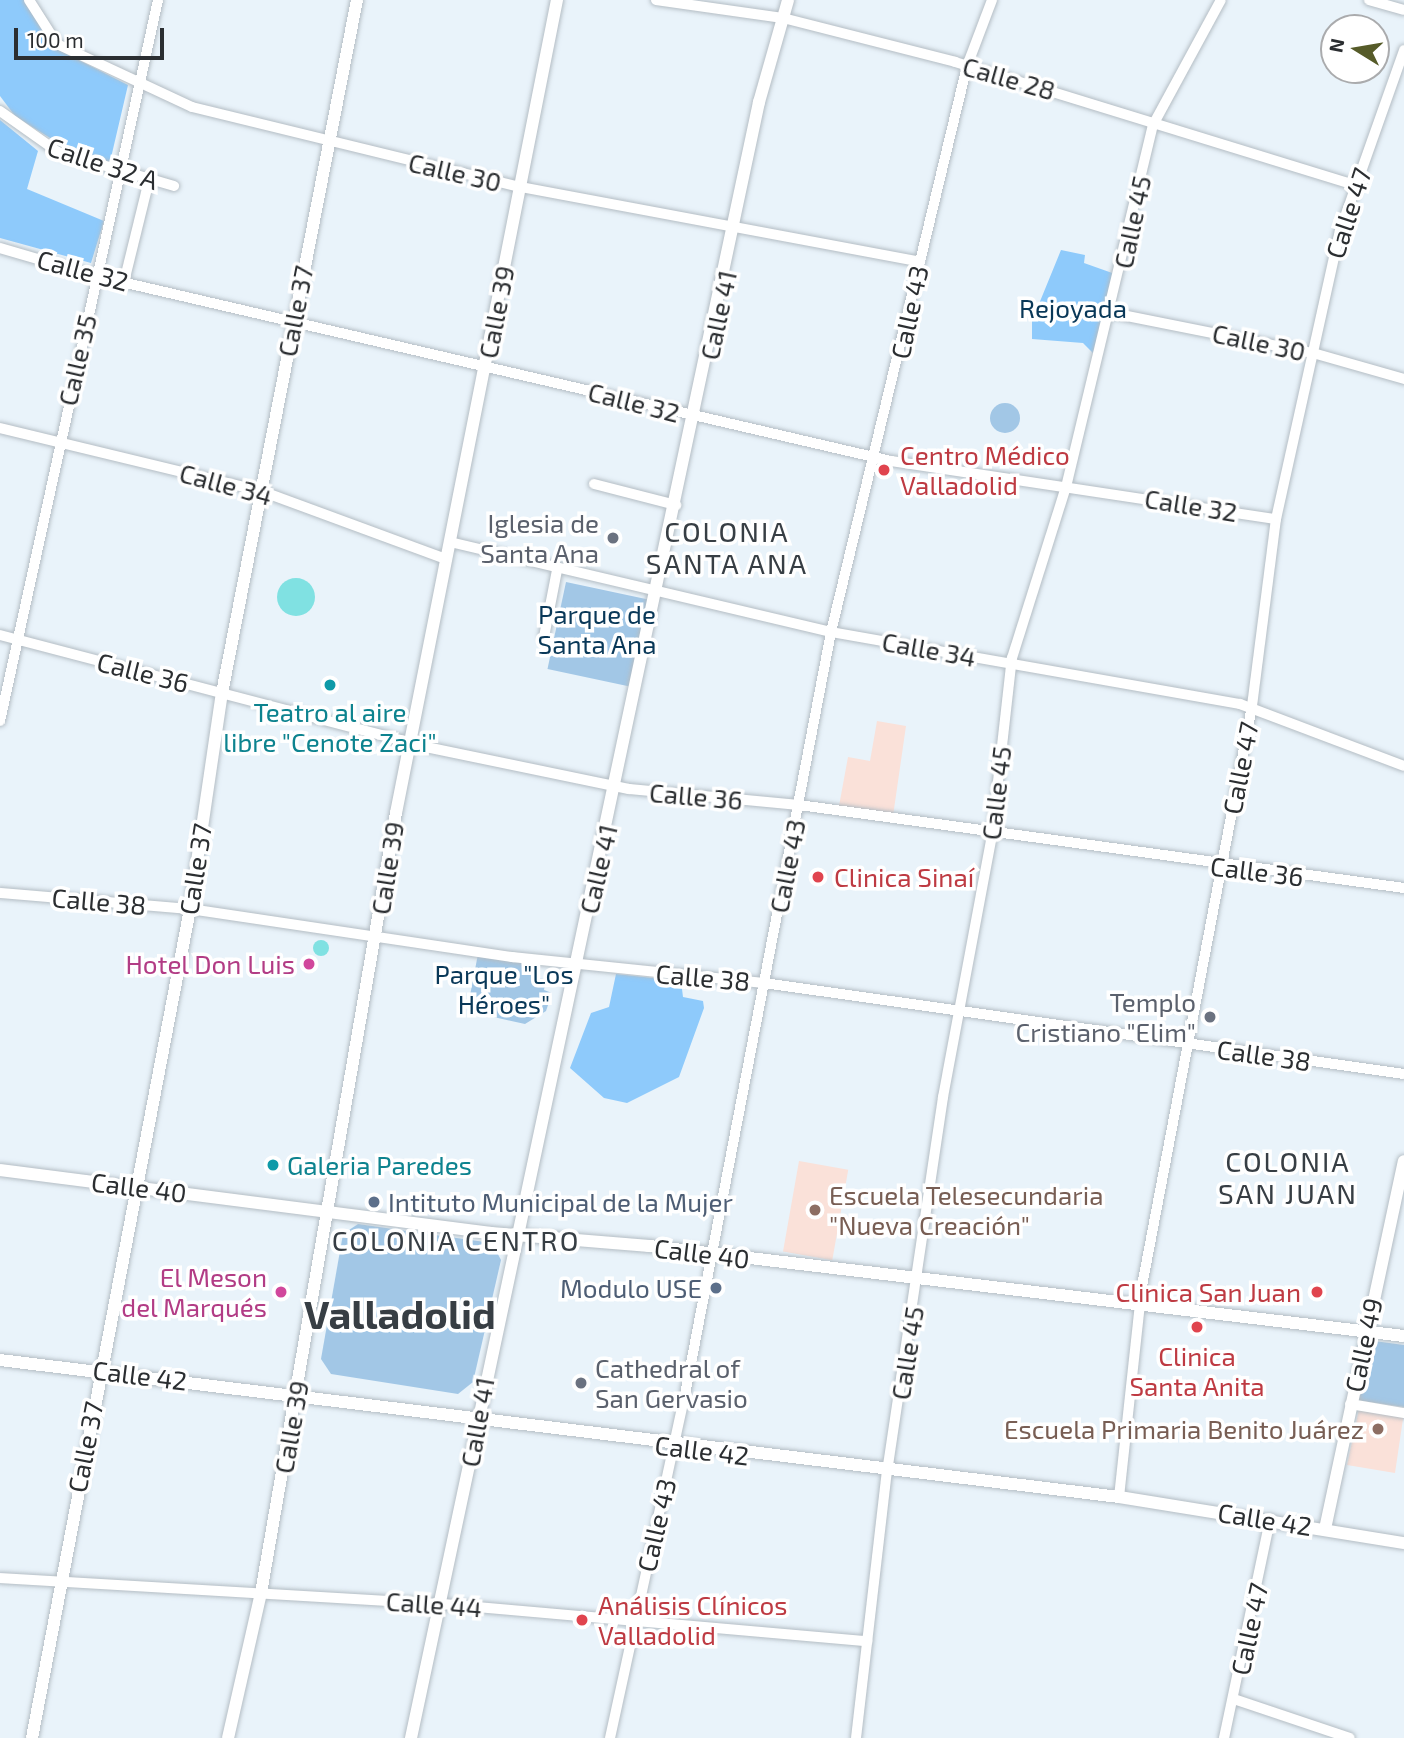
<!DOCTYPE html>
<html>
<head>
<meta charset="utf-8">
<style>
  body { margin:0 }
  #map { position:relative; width:1404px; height:1738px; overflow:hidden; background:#e9f3fa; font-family:"Exo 2",sans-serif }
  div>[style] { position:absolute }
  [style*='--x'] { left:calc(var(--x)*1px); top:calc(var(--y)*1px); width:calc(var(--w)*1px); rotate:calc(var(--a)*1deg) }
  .education>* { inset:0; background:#fae1d9; transform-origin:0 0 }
  .green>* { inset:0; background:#a2c7e6; transform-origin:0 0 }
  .round { border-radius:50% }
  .forest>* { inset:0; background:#8ecafb }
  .water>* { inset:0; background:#80e1e2 }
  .roads { filter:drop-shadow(0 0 2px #b4bdc4) drop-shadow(0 0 2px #b4bdc4) }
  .minor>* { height:10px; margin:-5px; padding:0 5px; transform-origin:5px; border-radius:5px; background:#fff }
  .tertiary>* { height:12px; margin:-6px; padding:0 6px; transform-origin:6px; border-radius:6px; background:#fff }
  .secondary>* { height:12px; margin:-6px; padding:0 6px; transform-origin:6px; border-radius:6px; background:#fff }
  .dots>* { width:19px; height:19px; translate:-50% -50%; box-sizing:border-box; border:4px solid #fff; border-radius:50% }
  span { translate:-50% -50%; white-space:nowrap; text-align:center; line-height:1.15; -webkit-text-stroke:7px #fff; paint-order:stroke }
  .street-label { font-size:26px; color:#2b2e31 }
  .park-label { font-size:26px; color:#093858 }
  .health-label { font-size:26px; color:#be3a42 }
  .left { translate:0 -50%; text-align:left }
  .right { translate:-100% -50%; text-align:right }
  .worship-label { font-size:26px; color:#5b616d }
  .culture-label { font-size:26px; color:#0d838f }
  .hotel-label { font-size:26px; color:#b23c85 }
  .education-label { font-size:26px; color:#785e54 }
  .service-label { font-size:26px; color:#4e5e75 }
  .neighbourhood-label { font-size:28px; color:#373e44; letter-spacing:2px }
  .town-label { font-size:40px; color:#373e44; font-weight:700 }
  .north { position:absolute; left:1320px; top:14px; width:70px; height:70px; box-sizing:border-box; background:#fff; border:2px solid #aaabad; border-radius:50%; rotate:281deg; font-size:19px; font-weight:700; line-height:28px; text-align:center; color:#2b2e31 }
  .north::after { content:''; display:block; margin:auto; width:24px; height:32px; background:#565b29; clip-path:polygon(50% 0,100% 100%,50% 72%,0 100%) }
  .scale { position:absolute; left:14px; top:28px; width:150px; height:32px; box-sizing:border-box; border:4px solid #2b2e31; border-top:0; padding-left:9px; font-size:21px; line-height:24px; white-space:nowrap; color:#2b2e31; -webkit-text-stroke:5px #fff; paint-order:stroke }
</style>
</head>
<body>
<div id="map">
  <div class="education">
    <i style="clip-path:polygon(877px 721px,906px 726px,893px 816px,839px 806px,848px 757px,870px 761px)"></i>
    <i style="left:799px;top:1161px;width:50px;height:92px;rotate:10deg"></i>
    <i style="clip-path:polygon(1359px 1409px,1404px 1412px,1395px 1473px,1347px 1465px)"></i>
  </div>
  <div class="green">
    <i class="round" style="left:990px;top:403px;width:30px;height:30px"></i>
    <i style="left:566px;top:582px;width:84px;height:89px;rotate:12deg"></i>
    <i style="clip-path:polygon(478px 954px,538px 963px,534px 977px,546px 979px,544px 990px,552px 993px,546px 1011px,525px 1024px,467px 1011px)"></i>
    <i style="clip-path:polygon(358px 1224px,492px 1243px,501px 1260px,473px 1382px,458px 1394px,331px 1374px,321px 1359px,343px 1234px)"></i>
    <i style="clip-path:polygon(1367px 1340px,1404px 1345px,1404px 1407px,1356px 1400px)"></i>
  </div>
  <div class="forest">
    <i style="clip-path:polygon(0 0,25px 0,55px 48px,128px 85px,110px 162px,50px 138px,15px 116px,0 96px)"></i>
    <i style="clip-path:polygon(0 120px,38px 151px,27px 189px,104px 221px,91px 263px,0 238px)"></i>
    <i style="clip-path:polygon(1061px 250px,1085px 255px,1084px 263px,1115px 274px,1094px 354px,1083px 343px,1032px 339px,1032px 321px)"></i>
    <i style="clip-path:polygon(616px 974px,681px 981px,683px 997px,703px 1001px,704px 1008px,679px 1077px,627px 1103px,604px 1098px,570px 1068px,591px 1013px,609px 1007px)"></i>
  </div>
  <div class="water">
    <i class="round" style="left:277px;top:578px;width:38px;height:38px"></i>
    <i class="round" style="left:313px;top:940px;width:16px;height:16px"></i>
  </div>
  <div class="roads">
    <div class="minor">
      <i style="--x:29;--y:0;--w:52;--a:57.5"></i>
      <i style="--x:57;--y:44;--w:149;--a:25"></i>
      <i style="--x:192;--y:107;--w:339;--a:13.7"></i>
      <i style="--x:521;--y:187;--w:406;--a:10.6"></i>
      <i style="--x:656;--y:0;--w:128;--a:8.1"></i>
      <i style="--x:783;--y:18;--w:178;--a:14.3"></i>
      <i style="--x:955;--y:62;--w:419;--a:17.1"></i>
      <i style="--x:1369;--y:0;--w:36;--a:16"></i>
      <i style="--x:0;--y:111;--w:71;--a:35.3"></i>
      <i style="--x:58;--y:152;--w:121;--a:16.3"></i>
      <i style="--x:0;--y:248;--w:100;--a:16.3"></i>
      <i style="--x:96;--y:276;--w:816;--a:13.1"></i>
      <i style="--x:891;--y:461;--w:389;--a:8.6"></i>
      <i style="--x:124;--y:282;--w:105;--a:-76.2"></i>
      <i style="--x:1112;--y:313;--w:205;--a:11.3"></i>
      <i style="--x:1313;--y:353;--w:95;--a:15.9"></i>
      <i style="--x:0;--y:428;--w:268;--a:13.6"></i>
      <i style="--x:261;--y:491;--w:197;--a:20.2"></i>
      <i style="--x:594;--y:484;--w:85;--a:14.4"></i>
      <i style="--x:450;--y:542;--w:391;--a:13.3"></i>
      <i style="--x:831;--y:632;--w:415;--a:10"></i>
      <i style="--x:1240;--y:704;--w:175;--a:20.7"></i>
      <i style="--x:0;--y:635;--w:440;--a:14.7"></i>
      <i style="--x:426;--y:747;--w:207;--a:11.7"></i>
      <i style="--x:629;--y:789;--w:171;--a:5.4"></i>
      <i style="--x:799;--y:805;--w:611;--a:7.81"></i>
      <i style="--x:544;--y:637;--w:68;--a:-79"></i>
      <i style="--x:0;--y:721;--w:738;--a:-77.64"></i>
      <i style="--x:0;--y:893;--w:191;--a:4.8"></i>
      <i style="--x:190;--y:909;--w:326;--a:8.5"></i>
      <i style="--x:512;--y:957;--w:253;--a:5.9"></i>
      <i style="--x:764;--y:983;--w:646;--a:8.09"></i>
      <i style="--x:1350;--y:1404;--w:55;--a:9.5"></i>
      <i style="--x:1119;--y:1497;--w:212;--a:-83.8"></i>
      <i style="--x:1142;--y:1286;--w:590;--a:-79.26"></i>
      <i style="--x:1252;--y:706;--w:189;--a:-82.7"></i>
      <i style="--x:1276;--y:519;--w:295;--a:-77.5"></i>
      <i style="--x:1340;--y:231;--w:192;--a:-70.5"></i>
      <i style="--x:0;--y:1578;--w:443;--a:3.4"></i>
      <i style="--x:442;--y:1604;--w:427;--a:5"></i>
      <i style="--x:1234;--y:1699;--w:122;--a:18.6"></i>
      <i style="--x:610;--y:1738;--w:346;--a:-77.7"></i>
      <i style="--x:684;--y:1400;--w:782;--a:-79.16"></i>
      <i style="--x:831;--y:632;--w:582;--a:-76.49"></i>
      <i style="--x:967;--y:66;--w:71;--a:-69.3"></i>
      <i style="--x:856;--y:1738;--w:268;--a:-83.4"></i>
      <i style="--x:887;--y:1472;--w:379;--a:-81.5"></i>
      <i style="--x:943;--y:1097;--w:267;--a:-79.4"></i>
      <i style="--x:992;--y:835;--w:178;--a:-83.6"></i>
      <i style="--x:1012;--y:658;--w:179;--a:-72.5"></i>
      <i style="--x:1066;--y:487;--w:372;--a:-76.5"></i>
      <i style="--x:1153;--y:125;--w:142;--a:-61.5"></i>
      <i style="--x:1224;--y:1738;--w:224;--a:-78.1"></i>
    </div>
    <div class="tertiary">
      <i style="--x:1325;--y:1529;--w:376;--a:-77.9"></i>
      <i style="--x:32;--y:1738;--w:844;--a:-79.21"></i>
      <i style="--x:190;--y:909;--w:218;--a:-81.6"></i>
      <i style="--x:222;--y:693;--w:706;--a:-78.98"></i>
    </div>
    <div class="secondary">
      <i style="--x:0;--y:1170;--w:495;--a:7.3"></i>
      <i style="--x:491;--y:1233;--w:159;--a:4.7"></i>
      <i style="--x:649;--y:1246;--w:760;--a:6.8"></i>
      <i style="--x:0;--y:1360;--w:1127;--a:6.98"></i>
      <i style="--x:1119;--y:1497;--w:289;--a:9.2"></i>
      <i style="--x:228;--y:1738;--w:149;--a:-77.2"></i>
      <i style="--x:261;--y:1593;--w:792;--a:-80.18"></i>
      <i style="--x:396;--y:813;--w:829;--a:-78.8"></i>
      <i style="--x:411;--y:1738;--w:1673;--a:-77.99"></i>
      <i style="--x:759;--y:102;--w:106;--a:-74.1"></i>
    </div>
  </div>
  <div class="dots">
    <i style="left:884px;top:470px;background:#e0444e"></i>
    <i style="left:613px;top:538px;background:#6b7280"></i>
    <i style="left:330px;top:685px;background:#0f9aa8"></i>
    <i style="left:818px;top:877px;background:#e0444e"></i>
    <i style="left:309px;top:964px;background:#d1479c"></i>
    <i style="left:1210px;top:1017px;background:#6b7280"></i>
    <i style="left:273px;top:1165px;background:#0f9aa8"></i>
    <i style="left:374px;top:1202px;background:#5c6f8a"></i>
    <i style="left:815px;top:1210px;background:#8d6e63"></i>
    <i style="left:716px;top:1288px;background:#5c6f8a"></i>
    <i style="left:281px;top:1292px;background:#d1479c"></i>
    <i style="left:1317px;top:1292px;background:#e0444e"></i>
    <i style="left:1197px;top:1327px;background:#e0444e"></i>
    <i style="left:581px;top:1383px;background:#6b7280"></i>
    <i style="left:1378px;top:1429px;background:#8d6e63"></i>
    <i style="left:582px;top:1620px;background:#e0444e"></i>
  </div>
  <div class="street-label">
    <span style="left:1009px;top:78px;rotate:16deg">Calle 28</span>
    <span style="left:103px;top:163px;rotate:18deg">Calle 32 A</span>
    <span style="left:455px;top:172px;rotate:13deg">Calle 30</span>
    <span style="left:1348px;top:213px;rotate:-72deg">Calle 47</span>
    <span style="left:1132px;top:222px;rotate:-78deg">Calle 45</span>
    <span style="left:83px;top:270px;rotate:15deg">Calle 32</span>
    <span style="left:295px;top:311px;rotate:-79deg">Calle 37</span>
    <span style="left:496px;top:312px;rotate:-79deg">Calle 39</span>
    <span style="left:909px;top:312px;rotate:-78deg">Calle 43</span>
    <span style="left:718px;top:315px;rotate:-78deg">Calle 41</span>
    <span style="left:1259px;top:342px;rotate:12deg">Calle 30</span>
    <span style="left:77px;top:360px;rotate:-77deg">Calle 35</span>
    <span style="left:634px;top:402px;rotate:14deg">Calle 32</span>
    <span style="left:226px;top:484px;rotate:15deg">Calle 34</span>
    <span style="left:1191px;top:505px;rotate:9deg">Calle 32</span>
    <span style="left:929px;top:649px;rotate:10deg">Calle 34</span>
    <span style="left:143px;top:672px;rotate:14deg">Calle 36</span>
    <span style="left:1240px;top:768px;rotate:-79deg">Calle 47</span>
    <span style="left:996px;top:793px;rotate:-83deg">Calle 45</span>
    <span style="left:696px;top:796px;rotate:5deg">Calle 36</span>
    <span style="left:787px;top:866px;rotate:-79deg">Calle 43</span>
    <span style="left:387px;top:868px;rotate:-81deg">Calle 39</span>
    <span style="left:195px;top:869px;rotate:-81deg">Calle 37</span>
    <span style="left:598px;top:869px;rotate:-77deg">Calle 41</span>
    <span style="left:1257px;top:871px;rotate:7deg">Calle 36</span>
    <span style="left:99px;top:901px;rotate:5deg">Calle 38</span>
    <span style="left:703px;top:977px;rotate:5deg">Calle 38</span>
    <span style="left:1264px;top:1055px;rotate:8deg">Calle 38</span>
    <span style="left:139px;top:1187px;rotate:7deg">Calle 40</span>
    <span style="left:702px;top:1253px;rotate:7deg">Calle 40</span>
    <span style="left:1363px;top:1345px;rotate:-78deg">Calle 49</span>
    <span style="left:907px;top:1353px;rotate:-81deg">Calle 45</span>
    <span style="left:140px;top:1375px;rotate:7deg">Calle 42</span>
    <span style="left:477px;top:1422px;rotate:-80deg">Calle 41</span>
    <span style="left:291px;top:1427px;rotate:-80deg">Calle 39</span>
    <span style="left:85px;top:1447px;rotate:-79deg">Calle 37</span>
    <span style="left:702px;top:1450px;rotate:7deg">Calle 42</span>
    <span style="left:1265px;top:1519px;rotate:9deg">Calle 42</span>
    <span style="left:656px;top:1525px;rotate:-77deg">Calle 43</span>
    <span style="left:434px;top:1604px;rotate:4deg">Calle 44</span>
    <span style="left:1249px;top:1629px;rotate:-78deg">Calle 47</span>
  </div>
  <div class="park-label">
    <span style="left:1073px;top:308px">Rejoyada</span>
    <span style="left:597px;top:629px">Parque de<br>Santa Ana</span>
    <span style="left:504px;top:989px">Parque "Los<br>Héroes"</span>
  </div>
  <div class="health-label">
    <span class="left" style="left:900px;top:470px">Centro Médico<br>Valladolid</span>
    <span class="left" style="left:834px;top:877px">Clinica Sinaí</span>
    <span class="right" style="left:1301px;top:1292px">Clinica San Juan</span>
    <span style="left:1197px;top:1371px">Clinica<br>Santa Anita</span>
    <span class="left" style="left:598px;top:1620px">Análisis Clínicos<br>Valladolid</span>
  </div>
  <div class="worship-label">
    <span class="right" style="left:599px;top:538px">Iglesia de<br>Santa Ana</span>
    <span class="right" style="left:1196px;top:1017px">Templo<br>Cristiano "Elim"</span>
    <span class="left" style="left:595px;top:1383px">Cathedral of<br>San Gervasio</span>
  </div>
  <div class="culture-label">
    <span style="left:330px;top:727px">Teatro al aire<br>libre "Cenote Zaci"</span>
    <span class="left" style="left:287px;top:1165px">Galeria Paredes</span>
  </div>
  <div class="hotel-label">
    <span class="right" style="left:295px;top:964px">Hotel Don Luis</span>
    <span class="right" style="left:267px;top:1292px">El Meson<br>del Marqués</span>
  </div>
  <div class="education-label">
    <span class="left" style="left:829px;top:1210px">Escuela Telesecundaria<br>"Nueva Creación"</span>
    <span class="right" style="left:1364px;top:1429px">Escuela Primaria Benito Juárez</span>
  </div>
  <div class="service-label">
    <span class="left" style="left:388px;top:1202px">Intituto Municipal de la Mujer</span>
    <span class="right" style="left:702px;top:1288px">Modulo USE</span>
  </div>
  <div class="neighbourhood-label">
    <span style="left:727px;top:547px">COLONIA<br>SANTA ANA</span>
    <span style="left:1288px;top:1177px">COLONIA<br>SAN JUAN</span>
    <span style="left:456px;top:1240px">COLONIA CENTRO</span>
  </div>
  <div class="town-label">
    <span style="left:400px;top:1313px">Valladolid</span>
  </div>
  <div class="north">N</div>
  <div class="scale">100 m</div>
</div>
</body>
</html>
